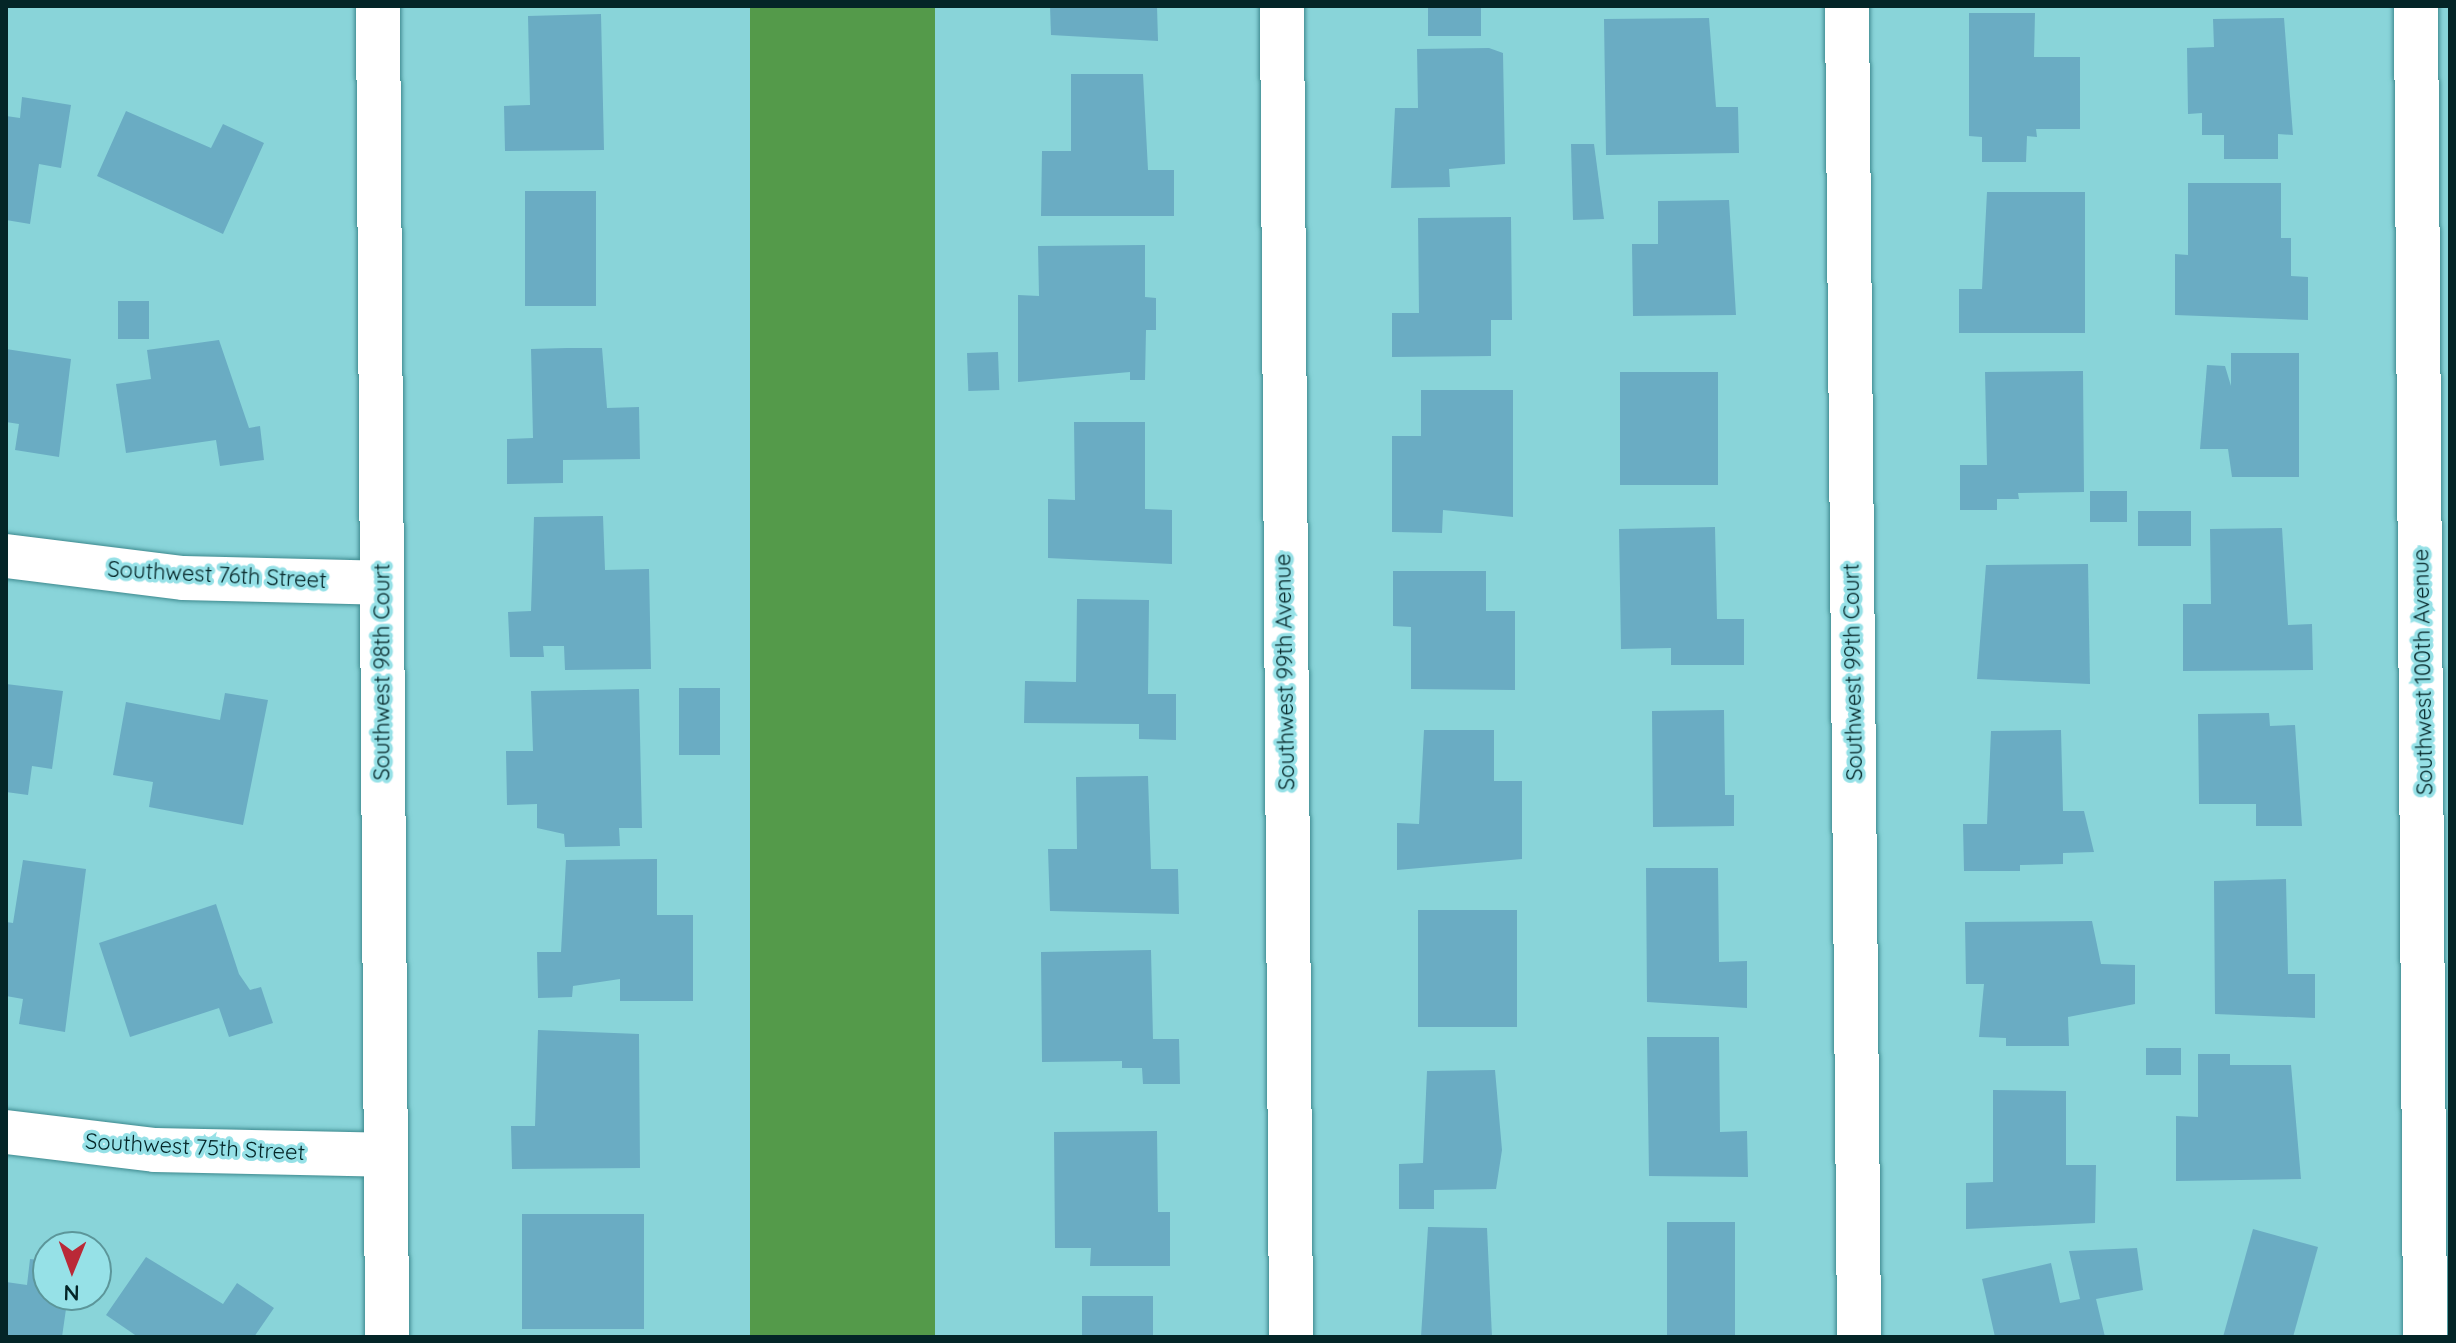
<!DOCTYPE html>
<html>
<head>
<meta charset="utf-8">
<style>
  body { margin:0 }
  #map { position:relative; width:2456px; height:1343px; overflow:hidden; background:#89d4d9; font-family:Quicksand,sans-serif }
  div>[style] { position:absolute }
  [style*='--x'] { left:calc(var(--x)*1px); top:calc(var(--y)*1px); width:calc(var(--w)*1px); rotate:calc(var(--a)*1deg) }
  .water>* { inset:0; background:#549a4a; transform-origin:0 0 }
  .building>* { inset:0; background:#6aacc3; transform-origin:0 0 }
  .roads { filter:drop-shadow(0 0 2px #3d898e) drop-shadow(0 0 2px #3d898e) }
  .street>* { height:44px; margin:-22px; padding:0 22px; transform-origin:22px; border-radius:22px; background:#fff }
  span { translate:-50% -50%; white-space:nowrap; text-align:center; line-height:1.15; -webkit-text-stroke:7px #96e1e7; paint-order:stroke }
  .street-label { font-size:22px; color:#042527 }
  .frame { position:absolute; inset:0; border:8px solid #042527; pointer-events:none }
  .north { position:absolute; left:32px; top:1231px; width:80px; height:80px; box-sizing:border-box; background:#96e1e7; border:2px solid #5c969a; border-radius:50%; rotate:181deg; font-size:22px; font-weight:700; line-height:32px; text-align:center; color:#042527 }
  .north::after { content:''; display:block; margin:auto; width:28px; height:36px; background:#ba2937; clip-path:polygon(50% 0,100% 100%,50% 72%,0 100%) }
</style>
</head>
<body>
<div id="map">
  <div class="water">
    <i style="left:750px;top:6px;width:185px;height:1331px"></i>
  </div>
  <div class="building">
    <i style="clip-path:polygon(1050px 6px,1157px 6px,1158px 41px,1051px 35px)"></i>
    <i style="left:1428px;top:6px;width:53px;height:30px"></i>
    <i style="clip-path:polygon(1969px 13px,2035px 13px,2034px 57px,2080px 57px,2080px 129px,2036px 129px,2037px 137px,2027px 136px,2026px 162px,1982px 162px,1982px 137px,1969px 136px)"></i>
    <i style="clip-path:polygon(601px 14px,604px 150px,505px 151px,504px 106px,530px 105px,528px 16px)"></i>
    <i style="clip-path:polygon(1709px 18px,1716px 107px,1738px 107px,1739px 153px,1606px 155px,1604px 19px)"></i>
    <i style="clip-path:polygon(2284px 18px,2293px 135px,2278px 134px,2278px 159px,2224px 159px,2224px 135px,2202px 135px,2202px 113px,2188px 114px,2187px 48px,2214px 47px,2213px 19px)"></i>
    <i style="clip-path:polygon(1489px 48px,1503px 53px,1505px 164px,1449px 169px,1450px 187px,1391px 188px,1395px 108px,1418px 108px,1417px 49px)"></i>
    <i style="clip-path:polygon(1071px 74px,1143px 74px,1148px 170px,1174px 170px,1174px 216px,1041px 216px,1042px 151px,1071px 151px)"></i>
    <i style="clip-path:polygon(22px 97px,71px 105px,61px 168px,39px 164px,30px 224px,6px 220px,6px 116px,20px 118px)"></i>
    <i style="clip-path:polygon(126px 111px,211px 148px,223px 124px,264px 143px,223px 234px,97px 176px)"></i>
    <i style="clip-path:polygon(1571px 144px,1594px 144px,1604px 219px,1573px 220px)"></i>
    <i style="clip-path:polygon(2188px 183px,2281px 183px,2281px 238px,2291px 238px,2291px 276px,2308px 277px,2308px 320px,2175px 315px,2175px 254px,2188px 255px)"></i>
    <i style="left:596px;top:191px;width:115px;height:71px;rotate:90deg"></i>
    <i style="clip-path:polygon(1987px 192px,2085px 192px,2085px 333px,1959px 333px,1959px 289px,1982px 289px)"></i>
    <i style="clip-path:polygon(1729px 200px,1736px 315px,1633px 316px,1632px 244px,1658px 244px,1658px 201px)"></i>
    <i style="clip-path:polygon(1511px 217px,1512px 320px,1491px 320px,1491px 356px,1392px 357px,1392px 313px,1419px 313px,1418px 218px)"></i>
    <i style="clip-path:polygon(1145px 245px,1145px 297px,1156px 298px,1156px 330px,1146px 330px,1145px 380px,1130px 380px,1130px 372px,1018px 382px,1018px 295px,1039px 296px,1038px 246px)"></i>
    <i style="left:118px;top:301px;width:31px;height:38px"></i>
    <i style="clip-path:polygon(219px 340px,249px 428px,260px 426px,264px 460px,220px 466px,216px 440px,126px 453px,116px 384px,151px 379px,147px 350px)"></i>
    <i style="clip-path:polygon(567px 348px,602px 348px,607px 408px,639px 407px,640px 459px,563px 460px,563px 483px,507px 484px,507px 439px,533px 438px,531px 349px)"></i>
    <i style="clip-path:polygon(6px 349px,71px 359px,59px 457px,15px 450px,19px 424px,6px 422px)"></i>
    <i style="left:998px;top:352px;width:38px;height:31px;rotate:88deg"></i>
    <i style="clip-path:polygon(2231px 353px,2299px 353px,2299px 477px,2232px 477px,2228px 449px,2200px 449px,2207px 365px,2225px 366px,2231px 386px)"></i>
    <i style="clip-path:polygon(2083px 371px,2084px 492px,2018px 493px,2019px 499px,1997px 499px,1997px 510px,1960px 510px,1960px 465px,1987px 465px,1985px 372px)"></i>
    <i style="left:1620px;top:372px;width:98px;height:113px"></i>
    <i style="clip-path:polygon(1421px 390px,1513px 390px,1513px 517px,1443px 510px,1442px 533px,1392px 532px,1392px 436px,1421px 436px)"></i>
    <i style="clip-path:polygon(1074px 422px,1145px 422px,1145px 509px,1172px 510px,1172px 564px,1048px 558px,1048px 499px,1075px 500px)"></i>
    <i style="left:2090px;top:491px;width:37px;height:31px"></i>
    <i style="left:2191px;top:511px;width:35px;height:53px;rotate:90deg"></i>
    <i style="clip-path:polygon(603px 516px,605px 570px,649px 569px,651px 669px,565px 670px,564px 646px,543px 646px,544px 657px,510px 657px,508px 612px,531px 611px,534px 517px)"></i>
    <i style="clip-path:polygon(1715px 527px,1717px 619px,1744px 619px,1744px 665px,1671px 665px,1671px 648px,1621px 649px,1619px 529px)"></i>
    <i style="clip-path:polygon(2282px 528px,2288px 625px,2312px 624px,2313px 670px,2183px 671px,2183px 604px,2211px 604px,2210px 529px)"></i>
    <i style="clip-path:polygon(2088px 564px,2090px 684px,1977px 679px,1986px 565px)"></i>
    <i style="clip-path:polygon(1393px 571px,1486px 571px,1486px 611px,1515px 611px,1515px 690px,1411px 689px,1411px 627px,1393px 626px)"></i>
    <i style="clip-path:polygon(1077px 599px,1149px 600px,1148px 694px,1176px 694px,1176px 740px,1139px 739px,1139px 724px,1024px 723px,1025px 681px,1076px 682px)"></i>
    <i style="clip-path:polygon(6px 684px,63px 691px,52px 769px,32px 766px,28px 795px,6px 792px)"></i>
    <i style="left:679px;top:688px;width:41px;height:67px"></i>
    <i style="clip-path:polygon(639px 689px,642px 828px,619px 828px,620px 846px,565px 847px,564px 834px,537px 828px,537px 804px,507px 805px,506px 751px,533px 751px,531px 691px)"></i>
    <i style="clip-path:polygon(225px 693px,268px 700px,243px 825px,149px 807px,153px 782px,113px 775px,126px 702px,220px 720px)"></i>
    <i style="clip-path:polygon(1724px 710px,1725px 795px,1734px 795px,1734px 826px,1653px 827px,1652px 711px)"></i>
    <i style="clip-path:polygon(2269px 713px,2270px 726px,2295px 725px,2302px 826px,2256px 826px,2256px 804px,2199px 804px,2198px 714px)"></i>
    <i style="clip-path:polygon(1424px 730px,1494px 730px,1494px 781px,1522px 781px,1522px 859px,1397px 870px,1397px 823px,1419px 824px)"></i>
    <i style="clip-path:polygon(2061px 730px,2063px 811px,2084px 811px,2094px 852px,2063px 853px,2063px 864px,2020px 865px,2020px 871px,1964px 871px,1963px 824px,1987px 824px,1991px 731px)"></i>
    <i style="clip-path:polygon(1148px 776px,1151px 869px,1178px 869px,1179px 914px,1050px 911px,1048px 849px,1077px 849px,1076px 777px)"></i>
    <i style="clip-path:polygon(657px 859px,657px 915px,693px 915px,693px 1001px,620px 1001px,620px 979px,573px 986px,572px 997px,538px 998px,537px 952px,561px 952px,566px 860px)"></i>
    <i style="clip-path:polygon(23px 860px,86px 869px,65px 1032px,19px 1024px,23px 999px,6px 996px,6px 922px,13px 923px)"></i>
    <i style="clip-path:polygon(1646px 868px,1718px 868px,1719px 962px,1747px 961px,1747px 1008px,1647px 1002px)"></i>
    <i style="clip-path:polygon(2286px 879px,2288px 974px,2315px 974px,2315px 1018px,2215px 1014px,2214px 881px)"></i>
    <i style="clip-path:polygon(216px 904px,239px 974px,250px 990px,261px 987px,273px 1023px,229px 1037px,219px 1008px,130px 1037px,99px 943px)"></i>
    <i style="left:1418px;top:910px;width:99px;height:117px"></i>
    <i style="clip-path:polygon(2092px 921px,2101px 964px,2135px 965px,2135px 1004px,2068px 1017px,2069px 1046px,2006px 1046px,2006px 1038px,1979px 1037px,1984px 984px,1966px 984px,1965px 922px)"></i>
    <i style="clip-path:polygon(1151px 950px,1153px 1039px,1179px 1039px,1180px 1084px,1143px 1084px,1142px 1068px,1122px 1068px,1122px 1061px,1042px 1062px,1041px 952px)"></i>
    <i style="clip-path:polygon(538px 1030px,639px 1034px,640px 1168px,512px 1169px,511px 1126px,535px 1126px)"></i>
    <i style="clip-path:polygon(1647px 1037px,1719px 1037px,1720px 1132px,1747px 1131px,1748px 1177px,1649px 1176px)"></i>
    <i style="left:2146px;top:1048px;width:35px;height:27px"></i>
    <i style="clip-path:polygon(2198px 1054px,2230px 1054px,2230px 1065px,2291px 1065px,2301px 1179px,2176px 1181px,2176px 1116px,2198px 1117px)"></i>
    <i style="clip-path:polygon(1495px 1070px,1502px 1150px,1496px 1189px,1434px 1190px,1434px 1209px,1399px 1209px,1399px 1164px,1423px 1163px,1427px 1071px)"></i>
    <i style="clip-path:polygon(1993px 1090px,2066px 1091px,2066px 1165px,2096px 1165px,2095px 1223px,1966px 1229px,1966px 1183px,1993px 1182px)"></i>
    <i style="clip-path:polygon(1157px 1131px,1158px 1212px,1170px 1212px,1170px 1266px,1090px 1266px,1091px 1248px,1055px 1248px,1054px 1132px)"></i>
    <i style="left:522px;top:1214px;width:122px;height:115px"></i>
    <i style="left:1667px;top:1222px;width:68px;height:115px"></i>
    <i style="clip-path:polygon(1428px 1227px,1487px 1228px,1492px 1337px,1421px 1337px)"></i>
    <i style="clip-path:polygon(2253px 1229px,2318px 1247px,2293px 1337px,2223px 1337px)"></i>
    <i style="clip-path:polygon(2137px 1248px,2143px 1290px,2096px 1299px,2105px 1337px,1995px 1337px,1982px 1279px,2051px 1263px,2060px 1303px,2080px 1299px,2069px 1251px)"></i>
    <i style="clip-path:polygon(146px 1257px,223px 1304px,237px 1283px,274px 1308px,254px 1337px,138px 1337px,106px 1315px)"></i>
    <i style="clip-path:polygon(30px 1259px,48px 1261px,48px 1295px,68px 1295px,62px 1337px,6px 1337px,6px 1282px,27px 1285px)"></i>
    <i style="left:1153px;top:1296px;width:41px;height:71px;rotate:90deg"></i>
  </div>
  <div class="roads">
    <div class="street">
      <i style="--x:378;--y:6;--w:1331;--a:89.61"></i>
      <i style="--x:1282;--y:6;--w:1331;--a:89.61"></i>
      <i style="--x:1847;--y:6;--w:1331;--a:89.48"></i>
      <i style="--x:2416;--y:6;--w:1331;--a:89.61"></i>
      <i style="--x:6;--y:556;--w:178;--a:7.1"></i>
      <i style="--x:183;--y:578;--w:198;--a:1.4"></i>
      <i style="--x:6;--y:1132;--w:150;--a:6.9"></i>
      <i style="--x:155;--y:1150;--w:230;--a:1.2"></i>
    </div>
  </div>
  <div class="street-label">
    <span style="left:217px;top:575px;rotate:3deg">Southwest 76th Street</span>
    <span style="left:382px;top:672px;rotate:-90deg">Southwest 98th Court</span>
    <span style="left:1285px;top:672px;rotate:-91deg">Southwest 99th Avenue</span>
    <span style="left:1853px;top:672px;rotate:-91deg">Southwest 99th Court</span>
    <span style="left:2423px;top:672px;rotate:-91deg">Southwest 100th Avenue</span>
    <span style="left:195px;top:1147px;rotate:3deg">Southwest 75th Street</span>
  </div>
  <div class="frame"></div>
  <div class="north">N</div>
</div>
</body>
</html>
